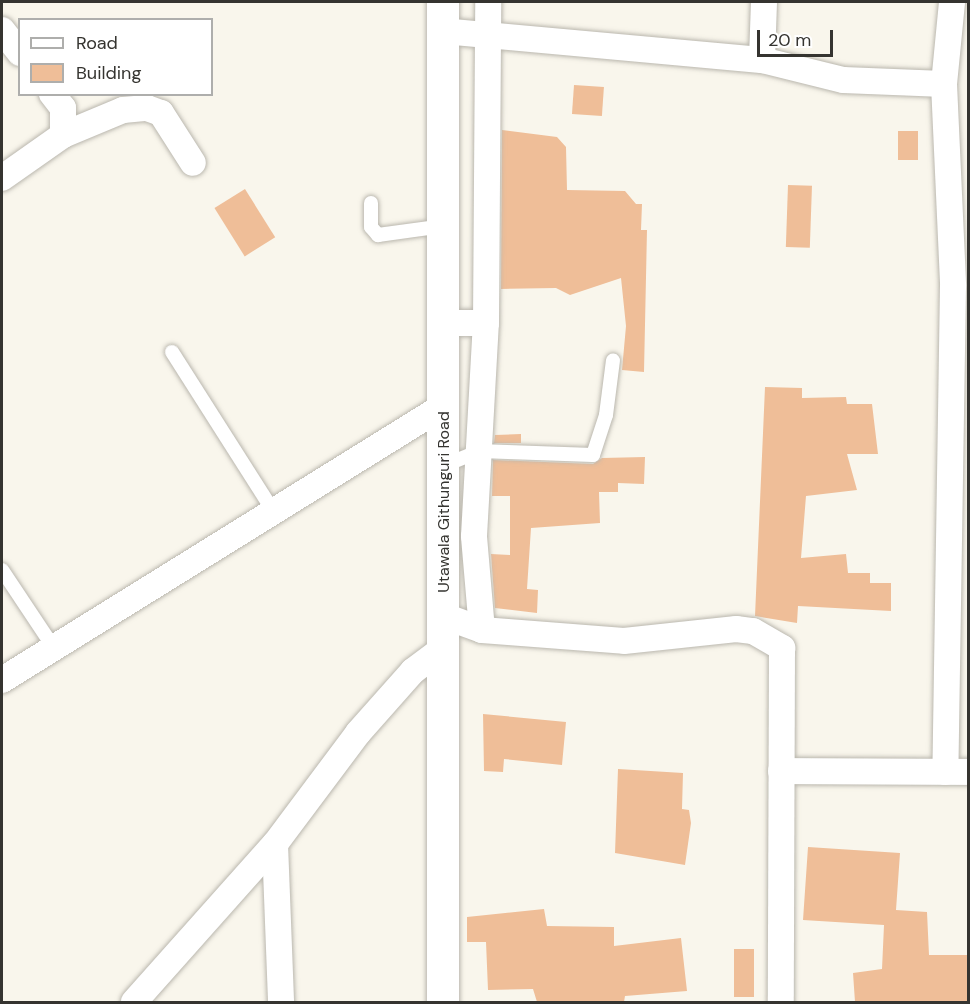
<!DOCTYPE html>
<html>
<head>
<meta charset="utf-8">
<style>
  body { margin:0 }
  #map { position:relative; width:970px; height:1004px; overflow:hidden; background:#f9f6ec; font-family:"DM Sans",sans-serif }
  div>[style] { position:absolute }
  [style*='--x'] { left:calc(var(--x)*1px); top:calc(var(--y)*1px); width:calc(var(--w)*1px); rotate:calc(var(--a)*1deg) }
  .building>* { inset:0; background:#efbe98; transform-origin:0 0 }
  .roads { filter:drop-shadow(0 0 2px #bab7ae) drop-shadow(0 0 2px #bab7ae) }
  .service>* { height:14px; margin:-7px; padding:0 7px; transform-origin:7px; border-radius:7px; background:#fff }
  .minor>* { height:26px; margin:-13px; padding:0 13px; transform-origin:13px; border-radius:13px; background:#fff }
  .tertiary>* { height:32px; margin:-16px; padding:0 16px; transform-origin:16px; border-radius:16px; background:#fff }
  span { translate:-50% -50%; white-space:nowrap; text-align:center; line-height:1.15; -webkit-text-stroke:4.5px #fff; paint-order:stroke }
  .street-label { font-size:16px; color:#353430 }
  .frame { position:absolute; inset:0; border:3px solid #353430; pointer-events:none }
  .legend { position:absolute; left:18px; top:18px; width:195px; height:78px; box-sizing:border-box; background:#fff; border:2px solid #aeaeac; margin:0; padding:8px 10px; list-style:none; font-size:18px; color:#353430 }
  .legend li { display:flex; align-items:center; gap:12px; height:30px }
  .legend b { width:30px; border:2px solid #aeaeac }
  .scale { position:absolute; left:757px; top:30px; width:76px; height:27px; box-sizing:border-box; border:3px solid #353430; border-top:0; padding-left:8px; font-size:18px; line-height:21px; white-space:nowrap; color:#353430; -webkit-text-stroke:4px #fff; paint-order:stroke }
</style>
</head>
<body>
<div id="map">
  <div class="building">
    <i style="left:574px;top:85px;width:30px;height:29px;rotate:4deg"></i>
    <i style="clip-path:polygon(502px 130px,557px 137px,566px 147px,567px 190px,625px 191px,636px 204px,642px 204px,641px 230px,647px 230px,644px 372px,622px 370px,626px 326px,621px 278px,570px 295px,556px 288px,501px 289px)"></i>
    <i style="left:898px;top:131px;width:20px;height:29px"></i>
    <i style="left:788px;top:185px;width:24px;height:62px;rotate:2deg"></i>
    <i style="left:245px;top:189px;width:57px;height:36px;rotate:58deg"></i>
    <i style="clip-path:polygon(765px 387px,802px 388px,802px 398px,846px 397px,847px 404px,872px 404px,878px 454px,847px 454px,857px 490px,806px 496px,801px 558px,846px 554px,848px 573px,870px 573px,870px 583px,891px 583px,891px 611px,798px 606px,797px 623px,755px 616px)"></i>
    <i style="clip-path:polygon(521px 434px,521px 443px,494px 443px,495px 435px)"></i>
    <i style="clip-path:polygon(645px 457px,644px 484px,618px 483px,618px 492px,599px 492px,600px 523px,531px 528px,527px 589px,538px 590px,537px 613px,495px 608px,491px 554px,510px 555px,510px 496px,492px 496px,493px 460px,593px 464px,602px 458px)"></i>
    <i style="clip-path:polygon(483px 714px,566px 722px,562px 765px,504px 759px,503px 772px,484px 771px)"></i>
    <i style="clip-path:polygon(618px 769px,683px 773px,682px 809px,689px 810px,691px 823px,685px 865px,615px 853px)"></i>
    <i style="clip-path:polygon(808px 847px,900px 853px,896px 910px,927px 912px,929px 955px,969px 955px,969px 1002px,855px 1002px,853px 973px,882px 969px,884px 925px,803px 920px)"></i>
    <i style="clip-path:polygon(544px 909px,547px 926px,614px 927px,614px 946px,681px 938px,687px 991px,625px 996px,624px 1002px,537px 1002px,533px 989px,488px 990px,486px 942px,467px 942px,467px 917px)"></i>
    <i style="left:734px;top:949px;width:20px;height:48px"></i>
  </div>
  <div class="roads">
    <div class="service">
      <i style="--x:371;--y:203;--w:24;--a:90"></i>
      <i style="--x:371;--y:227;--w:11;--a:49"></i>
      <i style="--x:378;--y:235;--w:67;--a:-7.8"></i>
      <i style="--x:172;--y:352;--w:190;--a:57.5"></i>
      <i style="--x:445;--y:465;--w:37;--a:-22"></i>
      <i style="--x:479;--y:451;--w:114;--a:2"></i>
      <i style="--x:593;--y:455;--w:42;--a:-72"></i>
      <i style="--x:606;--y:415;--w:55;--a:-82.7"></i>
      <i style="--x:2;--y:570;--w:94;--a:56.3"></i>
    </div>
    <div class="minor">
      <i style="--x:764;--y:2;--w:58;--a:92"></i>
      <i style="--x:762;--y:60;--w:83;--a:13.9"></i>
      <i style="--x:843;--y:80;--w:101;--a:2.3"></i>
      <i style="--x:944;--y:84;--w:82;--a:-84.4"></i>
      <i style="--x:2;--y:30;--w:29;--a:52"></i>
      <i style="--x:443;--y:31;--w:320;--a:5.2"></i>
      <i style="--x:944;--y:84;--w:202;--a:87.4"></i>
      <i style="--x:953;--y:286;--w:486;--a:90.9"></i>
      <i style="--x:63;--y:135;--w:65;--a:-22.6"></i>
      <i style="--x:123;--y:110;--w:24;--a:-5"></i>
      <i style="--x:147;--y:108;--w:15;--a:20"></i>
      <i style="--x:161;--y:113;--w:59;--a:57.4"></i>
      <i style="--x:2;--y:178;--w:75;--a:-35.2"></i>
      <i style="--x:63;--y:135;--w:27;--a:-90"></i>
      <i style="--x:63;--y:108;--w:18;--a:-128"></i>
      <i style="--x:444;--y:323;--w:42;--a:0"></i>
      <i style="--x:444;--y:616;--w:40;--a:20.2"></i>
      <i style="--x:482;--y:630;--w:142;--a:4.4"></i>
      <i style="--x:624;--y:641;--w:113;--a:-6.1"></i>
      <i style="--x:736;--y:629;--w:17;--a:7"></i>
      <i style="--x:753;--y:631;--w:34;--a:30"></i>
      <i style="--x:782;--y:648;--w:354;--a:90.2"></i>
      <i style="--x:482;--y:630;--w:94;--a:-94.9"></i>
      <i style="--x:474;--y:536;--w:213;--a:-86.8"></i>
      <i style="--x:486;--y:323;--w:321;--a:-89.6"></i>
      <i style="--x:2;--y:680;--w:521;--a:-31.83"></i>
      <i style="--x:781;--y:771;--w:187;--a:0.3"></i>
      <i style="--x:275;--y:844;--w:158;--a:87.8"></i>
      <i style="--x:134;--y:1002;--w:212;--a:-48.3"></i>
      <i style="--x:275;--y:844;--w:139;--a:-53.2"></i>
      <i style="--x:358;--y:733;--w:83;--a:-48.4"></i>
      <i style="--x:413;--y:671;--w:39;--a:-37"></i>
    </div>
    <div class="tertiary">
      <i style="--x:443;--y:2;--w:1000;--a:90"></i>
    </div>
  </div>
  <div class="street-label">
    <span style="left:444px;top:502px;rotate:-90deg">Utawala Githunguri Road</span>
  </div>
  <div class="frame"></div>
  <ul class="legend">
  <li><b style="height:8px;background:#fff"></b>Road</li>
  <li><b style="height:16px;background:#efbe98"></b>Building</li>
  </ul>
  <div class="scale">20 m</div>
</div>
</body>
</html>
